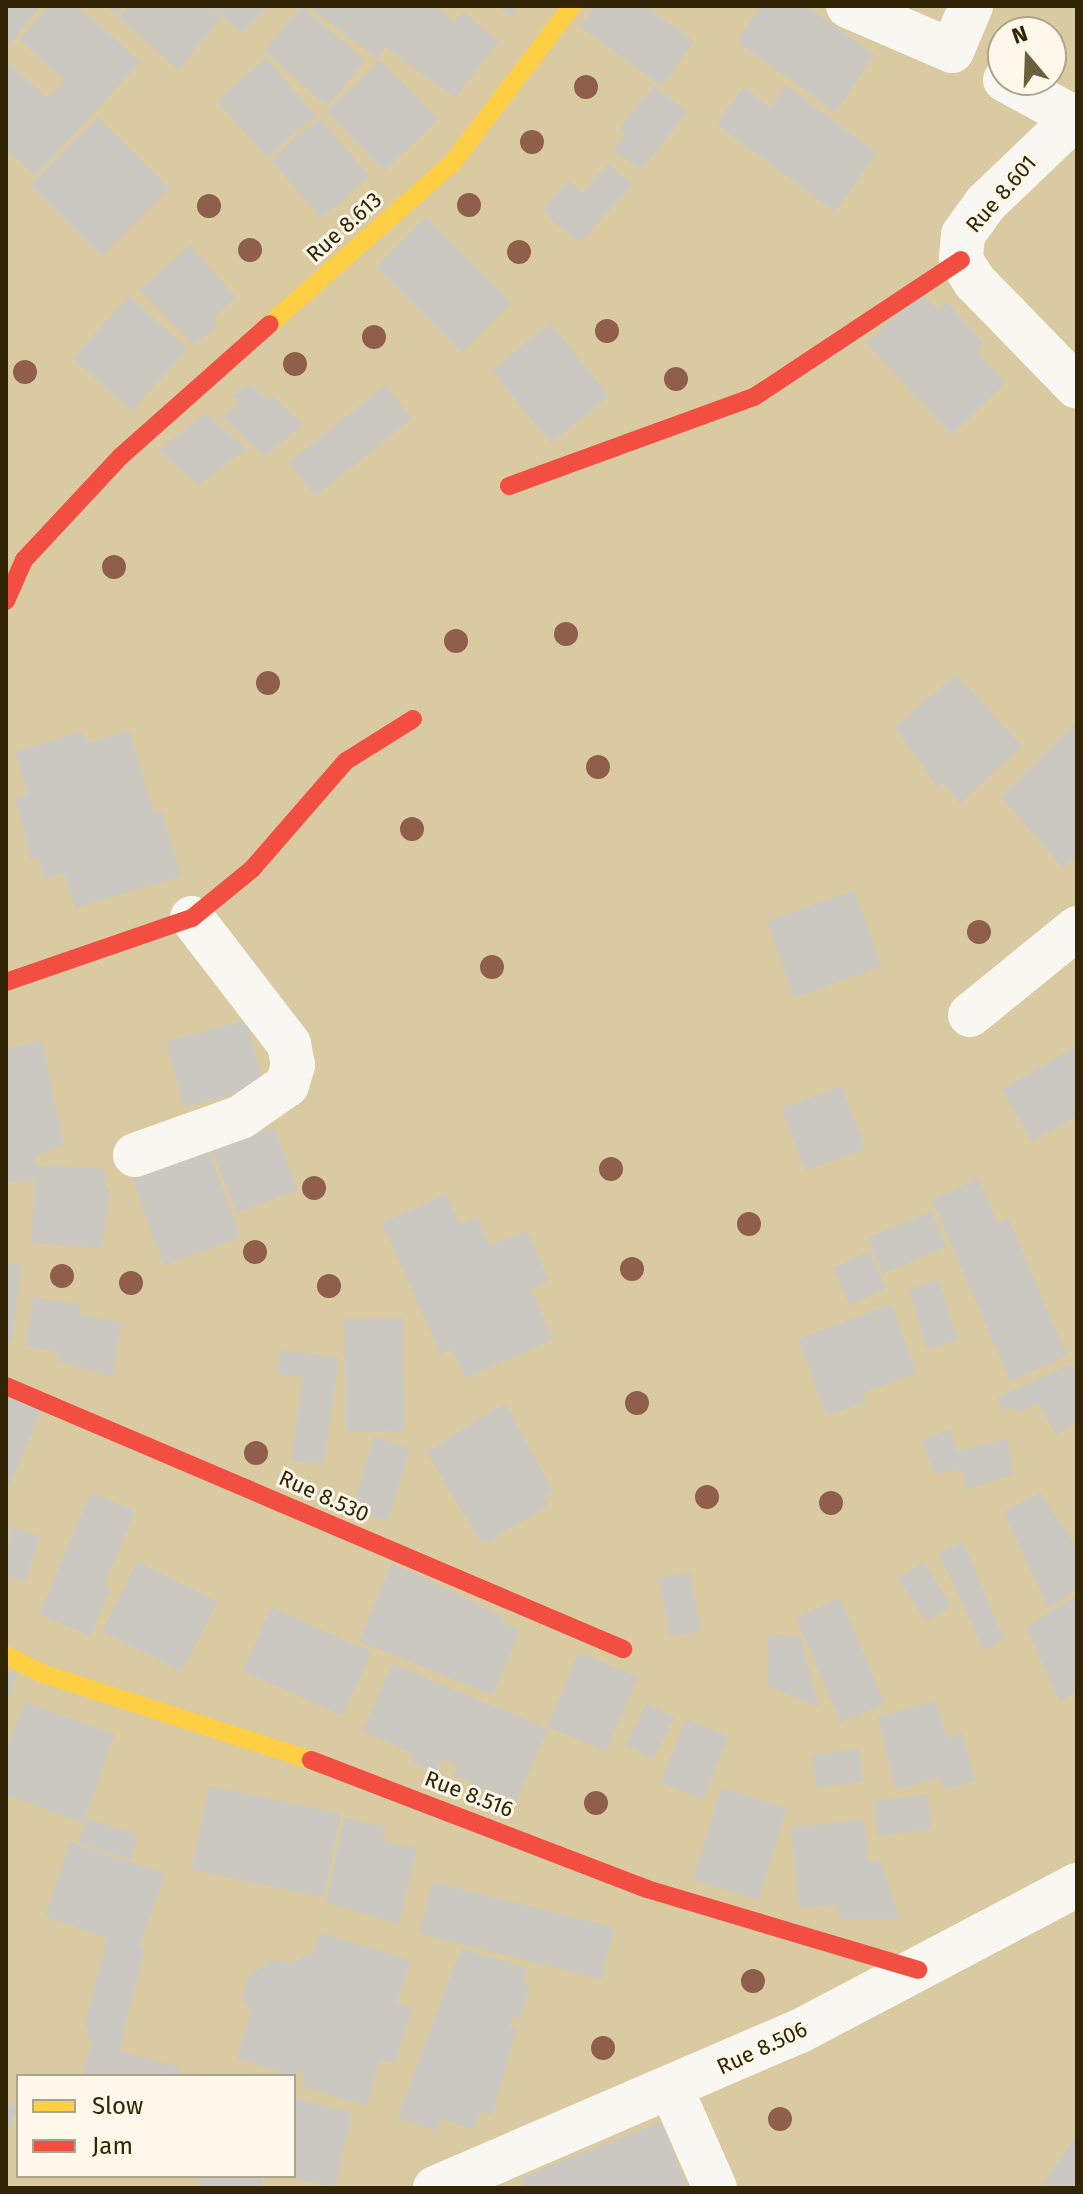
<!DOCTYPE html>
<html>
<head>
<meta charset="utf-8">
<style>
  body { margin:0 }
  #map { position:relative; width:1083px; height:2194px; overflow:hidden; background:#dacaa2; font-family:"Fira Sans",sans-serif }
  div>[style] { position:absolute }
  [style*='--x'] { left:calc(var(--x)*1px); top:calc(var(--y)*1px); width:calc(var(--w)*1px); rotate:calc(var(--a)*1deg) }
  .building>* { inset:0; background:#cbc8c2; transform-origin:0 0 }
  .street>* { height:44px; margin:-22px; padding:0 22px; transform-origin:22px; border-radius:22px; background:#f9f7f1 }
  .slow>* { height:18px; margin:-9px; padding:0 9px; transform-origin:9px; border-radius:9px; background:#ffcf43 }
  .jam>* { height:18px; margin:-9px; padding:0 9px; transform-origin:9px; border-radius:9px; background:#f24e42 }
  .trees>* { width:24px; height:24px; margin:-12px; border-radius:50%; background:#905f4c }
  span { translate:-50% -50%; white-space:nowrap; text-align:center; line-height:1.15; -webkit-text-stroke:6px #fef8ea; paint-order:stroke }
  .street-label { font-size:22px; color:#312505 }
  .frame { position:absolute; inset:0; border:8px solid #312505; pointer-events:none }
  .legend { position:absolute; left:16px; top:2074px; width:280px; height:104px; box-sizing:border-box; background:#fef8ea; border:2px solid #aca48e; margin:0; padding:10px 14px; list-style:none; font-size:24px; color:#312505 }
  .legend li { display:flex; align-items:center; gap:16px; height:40px }
  .legend b { width:40px; border:2px solid #aca48e }
  .north { position:absolute; left:987px; top:16px; width:80px; height:80px; box-sizing:border-box; background:#fef8ea; border:2px solid #aca48e; border-radius:50%; rotate:341deg; font-size:22px; font-weight:700; line-height:32px; text-align:center; color:#312505 }
  .north::after { content:''; display:block; margin:auto; width:28px; height:36px; background:#6c5f3c; clip-path:polygon(50% 0,100% 100%,50% 72%,0 100%) }
</style>
</head>
<body>
<div id="map">
  <div class="building">
    <i style="clip-path:polygon(6px 6px,41px 6px,6px 49px)"></i>
    <i style="clip-path:polygon(49px 6px,78px 6px,141px 62px,35px 176px,6px 149px,6px 61px,48px 98px,64px 81px,20px 40px)"></i>
    <i style="clip-path:polygon(106px 6px,123px 6px,116px 15px)"></i>
    <i style="clip-path:polygon(129px 6px,207px 6px,221px 18px,178px 70px,119px 18px)"></i>
    <i style="clip-path:polygon(210px 6px,269px 6px,241px 34px)"></i>
    <i style="left:302px;top:6px;width:84px;height:59px;rotate:41deg"></i>
    <i style="clip-path:polygon(308px 6px,435px 6px,454px 22px,463px 11px,499px 42px,455px 98px,385px 47px,377px 59px)"></i>
    <i style="clip-path:polygon(498px 6px,520px 6px,511px 17px)"></i>
    <i style="clip-path:polygon(595px 6px,645px 6px,694px 41px,662px 86px,580px 27px)"></i>
    <i style="clip-path:polygon(761px 6px,806px 6px,875px 55px,835px 112px,737px 42px)"></i>
    <i style="left:266px;top:58px;width:76px;height:65px;rotate:49deg"></i>
    <i style="left:380px;top:60px;width:83px;height:74px;rotate:46deg"></i>
    <i style="clip-path:polygon(786px 85px,877px 153px,835px 212px,716px 124px,744px 87px,771px 108px)"></i>
    <i style="clip-path:polygon(654px 86px,688px 112px,641px 170px,613px 149px,626px 134px,619px 128px)"></i>
    <i style="left:98px;top:117px;width:101px;height:96px;rotate:45deg"></i>
    <i style="left:319px;top:118px;width:77px;height:64px;rotate:49deg"></i>
    <i style="clip-path:polygon(608px 163px,632px 185px,581px 242px,553px 222px,544px 208px,569px 180px,582px 193px)"></i>
    <i style="left:426px;top:217px;width:121px;height:71px;rotate:45deg"></i>
    <i style="clip-path:polygon(190px 245px,236px 297px,214px 318px,217px 326px,194px 345px,140px 290px)"></i>
    <i style="clip-path:polygon(921px 291px,938px 310px,947px 302px,983px 343px,976px 351px,1006px 383px,952px 435px,866px 343px)"></i>
    <i style="left:129px;top:296px;width:79px;height:84px;rotate:42deg"></i>
    <i style="left:550px;top:323px;width:94px;height:75px;rotate:51deg"></i>
    <i style="clip-path:polygon(250px 384px,267px 399px,272px 395px,303px 425px,265px 456px,221px 417px,240px 403px,232px 395px)"></i>
    <i style="left:385px;top:385px;width:43px;height:124px;rotate:51deg"></i>
    <i style="clip-path:polygon(206px 414px,247px 449px,198px 485px,158px 450px)"></i>
    <i style="clip-path:polygon(956px 674px,1022px 746px,960px 804px,943px 783px,938px 788px,895px 727px)"></i>
    <i style="clip-path:polygon(1077px 722px,1077px 855px,1063px 868px,1001px 797px)"></i>
    <i style="clip-path:polygon(83px 731px,87px 743px,130px 731px,154px 813px,162px 811px,181px 876px,75px 908px,64px 873px,44px 879px,38px 857px,31px 860px,15px 798px,27px 794px,15px 752px)"></i>
    <i style="left:854px;top:890px;width:81px;height:93px;rotate:70deg"></i>
    <i style="left:246px;top:1020px;width:68px;height:83px;rotate:75deg"></i>
    <i style="clip-path:polygon(42px 1040px,64px 1145px,37px 1155px,33px 1182px,6px 1181px,6px 1049px)"></i>
    <i style="clip-path:polygon(1077px 1046px,1077px 1116px,1032px 1142px,1002px 1089px)"></i>
    <i style="left:842px;top:1086px;width:67px;height:64px;rotate:70deg"></i>
    <i style="left:274px;top:1127px;width:67px;height:66px;rotate:69deg"></i>
    <i style="left:209px;top:1151px;width:92px;height:82px;rotate:70deg"></i>
    <i style="clip-path:polygon(35px 1165px,106px 1169px,105px 1189px,110px 1189px,102px 1248px,31px 1243px)"></i>
    <i style="clip-path:polygon(979px 1178px,998px 1223px,1008px 1218px,1067px 1356px,1010px 1381px,932px 1200px)"></i>
    <i style="clip-path:polygon(446px 1194px,460px 1225px,477px 1216px,489px 1245px,527px 1231px,549px 1281px,531px 1289px,553px 1340px,465px 1378px,452px 1349px,441px 1355px,382px 1223px)"></i>
    <i style="left:931px;top:1211px;width:39px;height:69px;rotate:67deg"></i>
    <i style="left:869px;top:1251px;width:41px;height:40px;rotate:65deg"></i>
    <i style="clip-path:polygon(6px 1263px,22px 1265px,12px 1342px,6px 1341px)"></i>
    <i style="left:939px;top:1280px;width:63px;height:32px;rotate:73deg"></i>
    <i style="clip-path:polygon(33px 1297px,82px 1305px,79px 1315px,122px 1322px,112px 1377px,57px 1361px,58px 1352px,25px 1346px)"></i>
    <i style="clip-path:polygon(891px 1304px,917px 1373px,863px 1393px,866px 1401px,827px 1416px,798px 1339px)"></i>
    <i style="left:403px;top:1318px;width:113px;height:59px;rotate:89deg"></i>
    <i style="clip-path:polygon(280px 1350px,339px 1358px,324px 1464px,291px 1460px,303px 1377px,277px 1374px)"></i>
    <i style="clip-path:polygon(1071px 1364px,1077px 1373px,1077px 1421px,1057px 1436px,1038px 1403px,1017px 1414px,1014px 1406px,1003px 1411px,997px 1398px)"></i>
    <i style="clip-path:polygon(6px 1397px,43px 1407px,6px 1494px)"></i>
    <i style="clip-path:polygon(505px 1403px,553px 1492px,544px 1497px,550px 1505px,483px 1545px,426px 1452px)"></i>
    <i style="clip-path:polygon(950px 1429px,957px 1451px,1007px 1439px,1014px 1474px,966px 1490px,961px 1469px,934px 1474px,922px 1440px)"></i>
    <i style="left:374px;top:1437px;width:38px;height:77px;rotate:17deg"></i>
    <i style="clip-path:polygon(91px 1492px,135px 1511px,104px 1586px,111px 1588px,91px 1636px,39px 1614px)"></i>
    <i style="clip-path:polygon(1040px 1492px,1077px 1548px,1077px 1588px,1048px 1609px,1004px 1512px)"></i>
    <i style="clip-path:polygon(10px 1527px,40px 1536px,26px 1581px,6px 1575px)"></i>
    <i style="clip-path:polygon(963px 1542px,1004px 1639px,984px 1650px,939px 1553px)"></i>
    <i style="left:138px;top:1561px;width:89px;height:79px;rotate:27deg"></i>
    <i style="left:924px;top:1562px;width:52px;height:30px;rotate:58deg"></i>
    <i style="clip-path:polygon(392px 1563px,504px 1617px,502px 1622px,520px 1630px,493px 1695px,359px 1641px)"></i>
    <i style="left:690px;top:1572px;width:60px;height:32px;rotate:79deg"></i>
    <i style="clip-path:polygon(1077px 1595px,1077px 1691px,1060px 1702px,1026px 1627px)"></i>
    <i style="left:840px;top:1598px;width:115px;height:48px;rotate:67deg"></i>
    <i style="left:271px;top:1607px;width:110px;height:70px;rotate:24deg"></i>
    <i style="clip-path:polygon(767px 1634px,801px 1637px,819px 1707px,767px 1686px)"></i>
    <i style="left:579px;top:1652px;width:64px;height:81px;rotate:23deg"></i>
    <i style="clip-path:polygon(393px 1664px,548px 1729px,515px 1805px,453px 1775px,458px 1766px,442px 1759px,435px 1773px,410px 1761px,413px 1754px,362px 1731px)"></i>
    <i style="clip-path:polygon(6px 1670px,17px 1673px,7px 1707px,6px 1706px)"></i>
    <i style="clip-path:polygon(936px 1701px,947px 1738px,963px 1733px,975px 1781px,944px 1790px,940px 1777px,896px 1790px,877px 1717px)"></i>
    <i style="clip-path:polygon(24px 1702px,115px 1734px,83px 1823px,6px 1795px,6px 1753px)"></i>
    <i style="left:647px;top:1703px;width:31px;height:47px;rotate:27deg"></i>
    <i style="left:686px;top:1719px;width:46px;height:68px;rotate:22deg"></i>
    <i style="left:859px;top:1749px;width:33px;height:47px;rotate:83deg"></i>
    <i style="left:209px;top:1786px;width:135px;height:85px;rotate:12deg"></i>
    <i style="left:721px;top:1788px;width:69px;height:96px;rotate:17deg"></i>
    <i style="left:927px;top:1794px;width:35px;height:54px;rotate:82deg"></i>
    <i style="left:86px;top:1818px;width:55px;height:26px;rotate:18deg"></i>
    <i style="clip-path:polygon(344px 1818px,386px 1827px,383px 1841px,417px 1848px,399px 1924px,326px 1903px)"></i>
    <i style="clip-path:polygon(864px 1820px,868px 1862px,881px 1862px,899px 1919px,841px 1919px,838px 1905px,799px 1908px,791px 1827px)"></i>
    <i style="clip-path:polygon(70px 1842px,166px 1874px,139px 1947px,145px 1949px,119px 2051px,180px 2067px,177px 2076px,82px 2076px,92px 2040px,86px 2039px,89px 2027px,84px 2026px,107px 1938px,45px 1916px)"></i>
    <i style="left:432px;top:1882px;width:188px;height:53px;rotate:14deg"></i>
    <i style="clip-path:polygon(320px 1933px,411px 1960px,397px 2003px,412px 2008px,395px 2063px,380px 2059px,367px 2106px,301px 2086px,304px 2074px,295px 2070px,292px 2075px,236px 2058px,251px 2013px,242px 1997px,249px 1975px,275px 1959px,290px 1963px,314px 1952px)"></i>
    <i style="clip-path:polygon(461px 1948px,528px 1969px,523px 1984px,530px 1986px,520px 2018px,513px 2016px,509px 2026px,517px 2029px,492px 2115px,480px 2111px,475px 2130px,441px 2119px,437px 2131px,397px 2118px)"></i>
    <i style="clip-path:polygon(294px 2099px,352px 2112px,335px 2187px,287px 2177px,294px 2176px)"></i>
    <i style="clip-path:polygon(6px 2102px,18px 2107px,6px 2136px)"></i>
    <i style="clip-path:polygon(661px 2122px,688px 2188px,524px 2188px,520px 2178px)"></i>
    <i style="clip-path:polygon(1077px 2134px,1077px 2188px,1040px 2188px)"></i>
    <i style="left:200px;top:2176px;width:63px;height:12px"></i>
  </div>
  <div class="street">
    <i style="--x:848;--y:6;--w:113;--a:23.4"></i>
    <i style="--x:952;--y:51;--w:49;--a:-67.1"></i>
    <i style="--x:1005;--y:80;--w:80;--a:28.5"></i>
    <i style="--x:1077;--y:116;--w:126;--a:136.3"></i>
    <i style="--x:986;--y:203;--w:39;--a:126"></i>
    <i style="--x:963;--y:235;--w:25;--a:95"></i>
    <i style="--x:961;--y:260;--w:26;--a:58"></i>
    <i style="--x:975;--y:282;--w:146;--a:45.8"></i>
    <i style="--x:970;--y:1015;--w:138;--a:-39.1"></i>
    <i style="--x:135;--y:1155;--w:113;--a:-19.7"></i>
    <i style="--x:241;--y:1117;--w:56;--a:-34.8"></i>
    <i style="--x:287;--y:1085;--w:21;--a:-73"></i>
    <i style="--x:293;--y:1065;--w:21;--a:-101"></i>
    <i style="--x:289;--y:1044;--w:159;--a:-127.6"></i>
    <i style="--x:672;--y:2090;--w:107;--a:66.3"></i>
    <i style="--x:435;--y:2188;--w:397;--a:-23.3"></i>
    <i style="--x:800;--y:2031;--w:313;--a:-27.8"></i>
  </div>
  <div class="slow">
    <i style="--x:270;--y:324;--w:244;--a:-41.5"></i>
    <i style="--x:453;--y:162;--w:196;--a:-52.7"></i>
    <i style="--x:6;--y:1655;--w:39;--a:27"></i>
    <i style="--x:41;--y:1673;--w:284;--a:17.9"></i>
  </div>
  <div class="jam">
    <i style="--x:509;--y:486;--w:261;--a:-20"></i>
    <i style="--x:754;--y:397;--w:248;--a:-33.5"></i>
    <i style="--x:6;--y:601;--w:45;--a:-66.3"></i>
    <i style="--x:24;--y:560;--w:141;--a:-47"></i>
    <i style="--x:120;--y:457;--w:200;--a:-41.6"></i>
    <i style="--x:6;--y:982;--w:197;--a:-19"></i>
    <i style="--x:192;--y:918;--w:77;--a:-39.2"></i>
    <i style="--x:252;--y:869;--w:143;--a:-49"></i>
    <i style="--x:346;--y:761;--w:79;--a:-32.1"></i>
    <i style="--x:6;--y:1386;--w:671;--a:23.09"></i>
    <i style="--x:311;--y:1760;--w:360;--a:21"></i>
    <i style="--x:647;--y:1889;--w:283;--a:16.6"></i>
  </div>
  <div class="trees">
    <i style="left:586px;top:87px"></i>
    <i style="left:532px;top:142px"></i>
    <i style="left:469px;top:205px"></i>
    <i style="left:209px;top:206px"></i>
    <i style="left:250px;top:250px"></i>
    <i style="left:519px;top:252px"></i>
    <i style="left:607px;top:331px"></i>
    <i style="left:374px;top:337px"></i>
    <i style="left:295px;top:364px"></i>
    <i style="left:25px;top:372px"></i>
    <i style="left:676px;top:379px"></i>
    <i style="left:114px;top:567px"></i>
    <i style="left:566px;top:634px"></i>
    <i style="left:456px;top:641px"></i>
    <i style="left:268px;top:683px"></i>
    <i style="left:598px;top:767px"></i>
    <i style="left:412px;top:829px"></i>
    <i style="left:979px;top:932px"></i>
    <i style="left:492px;top:967px"></i>
    <i style="left:611px;top:1169px"></i>
    <i style="left:314px;top:1188px"></i>
    <i style="left:749px;top:1224px"></i>
    <i style="left:255px;top:1252px"></i>
    <i style="left:632px;top:1269px"></i>
    <i style="left:62px;top:1276px"></i>
    <i style="left:131px;top:1283px"></i>
    <i style="left:329px;top:1286px"></i>
    <i style="left:637px;top:1403px"></i>
    <i style="left:256px;top:1453px"></i>
    <i style="left:707px;top:1497px"></i>
    <i style="left:831px;top:1503px"></i>
    <i style="left:596px;top:1803px"></i>
    <i style="left:753px;top:1981px"></i>
    <i style="left:603px;top:2048px"></i>
    <i style="left:780px;top:2119px"></i>
  </div>
  <div class="street-label">
    <span style="left:1001px;top:194px;rotate:-49deg">Rue 8.601</span>
    <span style="left:344px;top:227px;rotate:-42deg">Rue 8.613</span>
    <span style="left:324px;top:1496px;rotate:24deg">Rue 8.530</span>
    <span style="left:469px;top:1794px;rotate:21deg">Rue 8.516</span>
    <span style="left:762px;top:2048px;rotate:-25deg">Rue 8.506</span>
  </div>
  <div class="frame"></div>
  <ul class="legend">
  <li><b style="height:10px;background:#ffcf43"></b>Slow</li>
  <li><b style="height:10px;background:#f24e42"></b>Jam</li>
  </ul>
  <div class="north">N</div>
</div>
</body>
</html>
